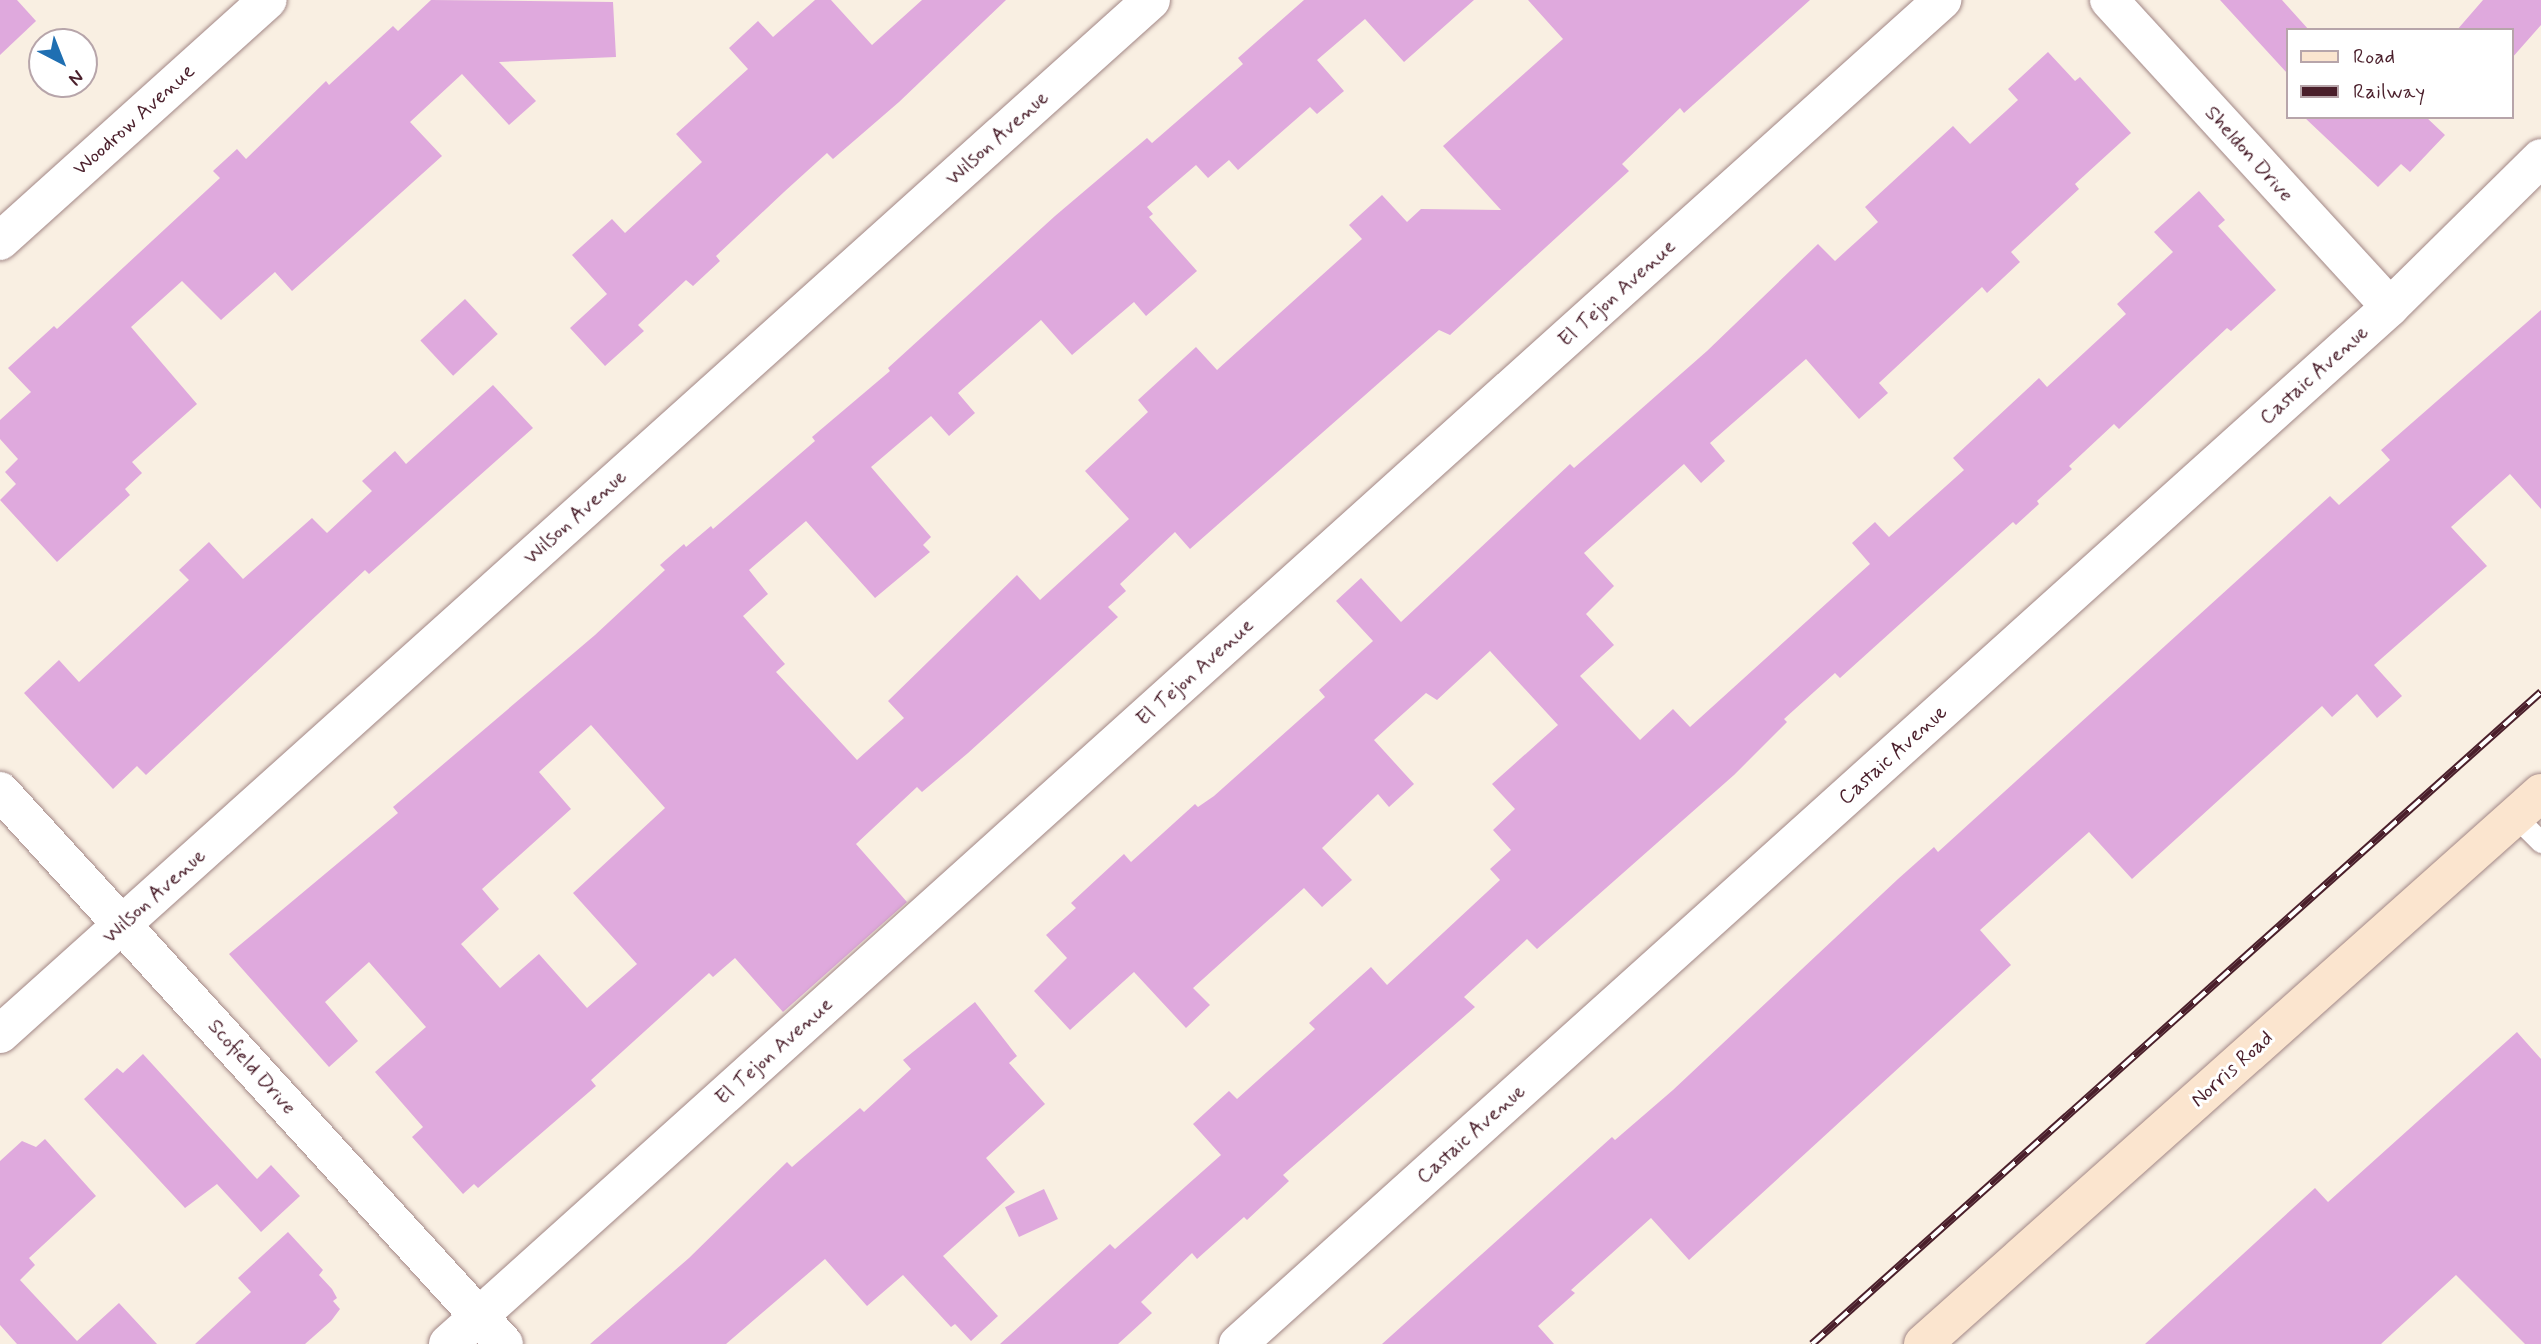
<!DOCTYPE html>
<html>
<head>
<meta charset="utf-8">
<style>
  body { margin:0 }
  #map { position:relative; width:2541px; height:1344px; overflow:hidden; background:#f9efe2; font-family:Mynerve,sans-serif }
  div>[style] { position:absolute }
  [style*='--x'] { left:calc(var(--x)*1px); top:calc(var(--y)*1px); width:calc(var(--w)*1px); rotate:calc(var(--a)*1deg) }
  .building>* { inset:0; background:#dfa9dd; transform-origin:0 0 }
  .roads { filter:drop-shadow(0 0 2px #a28786) drop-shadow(0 0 2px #a28786) }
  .lane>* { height:21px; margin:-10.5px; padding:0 10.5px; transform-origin:10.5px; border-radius:10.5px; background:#fff }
  .street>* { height:38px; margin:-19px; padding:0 19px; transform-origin:19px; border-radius:19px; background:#fff }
  .secondary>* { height:38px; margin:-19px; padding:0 19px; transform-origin:19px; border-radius:19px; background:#fbe5cf }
  .rail>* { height:8px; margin-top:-4px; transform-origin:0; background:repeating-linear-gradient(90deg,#fff 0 16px,#4a1f2b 0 32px); box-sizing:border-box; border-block:2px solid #4a1f2b }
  span { translate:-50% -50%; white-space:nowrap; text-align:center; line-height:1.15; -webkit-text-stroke:6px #fff; paint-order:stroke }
  .street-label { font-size:21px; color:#4a1f2b }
  .legend { position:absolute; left:2286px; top:28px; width:228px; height:91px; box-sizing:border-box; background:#fff; border:2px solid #b7a5aa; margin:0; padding:9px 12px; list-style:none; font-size:21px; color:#4a1f2b }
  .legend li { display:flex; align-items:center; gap:14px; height:35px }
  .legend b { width:35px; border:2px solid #b7a5aa }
  .north { position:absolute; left:28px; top:28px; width:70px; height:70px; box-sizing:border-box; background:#fff; border:2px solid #b7a5aa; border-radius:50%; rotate:138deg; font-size:19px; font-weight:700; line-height:28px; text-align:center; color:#4a1f2b }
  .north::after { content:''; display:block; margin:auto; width:24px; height:32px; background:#1f6fb2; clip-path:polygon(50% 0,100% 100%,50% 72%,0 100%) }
</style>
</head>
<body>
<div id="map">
  <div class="building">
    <i style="clip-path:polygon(0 0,17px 0,36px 21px,0 55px)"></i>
    <i style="clip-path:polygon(431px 0,613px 2px,616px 57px,499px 62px,536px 101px,509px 125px,462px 74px,410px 122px,442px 156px,292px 291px,275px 272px,221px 320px,182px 281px,131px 327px,197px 404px,132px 462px,142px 473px,125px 489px,130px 495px,57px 562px,0 500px,16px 484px,5px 472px,18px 459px,0 439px,0 420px,31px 392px,8px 368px,54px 326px,57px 329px,220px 178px,213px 171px,237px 149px,246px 159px,326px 81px,329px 85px,393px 26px,398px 31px)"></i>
    <i style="clip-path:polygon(815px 0,831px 0,872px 45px,922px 0,1006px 0,899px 102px,833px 159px,827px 153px,784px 192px,716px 256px,720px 261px,693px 286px,686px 280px,638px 325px,644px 331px,605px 366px,570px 328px,607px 294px,572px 255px,612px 219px,625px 233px,702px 162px,676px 134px,748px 69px,729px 48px,758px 21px,773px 37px)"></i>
    <i style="clip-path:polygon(evenodd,1304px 0,1474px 0,1404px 62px,1365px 19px,1317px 60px,1344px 91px,1317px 114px,1310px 107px,1238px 170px,1229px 160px,1208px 178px,1196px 165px,1147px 207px,1153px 214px,1149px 217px,1197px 271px,1146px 316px,1134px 302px,1072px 355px,1041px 320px,958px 393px,975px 413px,949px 436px,931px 416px,871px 467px,931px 537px,923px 545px,930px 552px,875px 598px,806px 521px,749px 570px,768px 594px,743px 616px,785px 664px,776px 672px,857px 760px,904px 718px,888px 701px,1017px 575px,1040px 600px,1129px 519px,1085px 471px,1148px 412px,1138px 400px,1196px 347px,1217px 370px,1362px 239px,1349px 225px,1382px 195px,1407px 222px,1421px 209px,1501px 210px,1443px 146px,1563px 39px,1528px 0,1810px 0,1684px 113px,1680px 108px,1622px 164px,1629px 171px,1450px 335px,1439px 330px,1190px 549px,1175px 532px,1120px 584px,1126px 591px,1108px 607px,1118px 617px,968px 753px,922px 792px,917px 787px,856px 844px,907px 902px,846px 956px,783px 1012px,735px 958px,713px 977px,709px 973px,591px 1080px,596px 1086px,478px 1188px,474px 1184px,463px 1194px,412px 1137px,423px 1127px,375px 1072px,426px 1027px,369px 962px,325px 1002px,358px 1041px,329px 1067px,229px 954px,398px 813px,393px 807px,595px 635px,665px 570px,660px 565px,684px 544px,686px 547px,711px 526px,713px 529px,815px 441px,812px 437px,890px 371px,888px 368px,1055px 216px,1147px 138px,1152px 143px,1243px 64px,1238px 58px,1304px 0,591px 725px,665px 808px,573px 893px,637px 964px,587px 1008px,539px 954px,500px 988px,461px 944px,499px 909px,482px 889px,571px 809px,539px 772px,591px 725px)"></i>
    <i style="clip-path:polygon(2220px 0,2282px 0,2309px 30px,2287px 30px,2287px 73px)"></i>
    <i style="clip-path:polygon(2483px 0,2541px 0,2541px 25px,2511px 59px,2511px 30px,2457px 30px)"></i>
    <i style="clip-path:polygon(2048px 52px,2075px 81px,2080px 77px,2131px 133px,2075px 184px,2079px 189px,2011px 252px,2020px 262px,1987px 293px,1982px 287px,1879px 383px,1888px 393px,1859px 419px,1806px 359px,1710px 443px,1725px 461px,1701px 483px,1684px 464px,1584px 553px,1614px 586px,1586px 614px,1614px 645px,1580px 676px,1640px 740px,1673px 709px,1690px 727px,1870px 564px,1852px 543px,1875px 522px,1889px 537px,1964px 470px,1953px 458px,2039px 378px,2047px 387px,2126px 314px,2117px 304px,2173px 252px,2154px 232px,2199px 191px,2225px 220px,2218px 226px,2276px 290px,2231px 331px,2227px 328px,2119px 429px,2114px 424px,2069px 466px,2072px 469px,2037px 501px,2039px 504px,2016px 525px,2013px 522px,1840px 678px,1835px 673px,1784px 719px,1787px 722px,1734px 775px,1537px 949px,1527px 939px,1464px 997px,1475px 1007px,1283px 1175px,1289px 1181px,1247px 1220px,1244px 1217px,1197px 1259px,1192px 1253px,1141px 1302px,1152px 1313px,1118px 1344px,1000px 1344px,1110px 1244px,1115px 1249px,1221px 1155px,1193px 1124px,1229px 1091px,1237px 1099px,1315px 1029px,1309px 1023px,1371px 967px,1387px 985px,1500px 880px,1490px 869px,1511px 850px,1493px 830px,1515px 809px,1492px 784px,1558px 725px,1490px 651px,1437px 700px,1426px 693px,1374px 740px,1414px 784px,1389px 807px,1378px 794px,1322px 848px,1352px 880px,1322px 907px,1304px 888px,1193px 988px,1210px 1005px,1186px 1028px,1134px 972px,1070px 1030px,1034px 991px,1067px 958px,1046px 935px,1076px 908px,1071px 903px,1124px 854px,1131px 862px,1195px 804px,1198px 807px,1214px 796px,1325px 697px,1319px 690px,1373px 641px,1336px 601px,1361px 578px,1401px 622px,1570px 464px,1574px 468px,1707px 351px,1818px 244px,1835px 261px,1878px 222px,1865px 207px,1953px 126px,1970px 144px,2018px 100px,2008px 89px)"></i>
    <i style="clip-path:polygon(2304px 117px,2426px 117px,2445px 135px,2410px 172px,2401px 164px,2378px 187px)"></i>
    <i style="left:465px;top:299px;width:48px;height:61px;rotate:47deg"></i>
    <i style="clip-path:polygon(2541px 310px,2541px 509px,2510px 474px,2451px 527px,2487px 566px,2374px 665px,2402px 696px,2377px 718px,2357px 694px,2332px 717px,2322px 706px,2132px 879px,2089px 832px,1980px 930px,2011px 965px,1689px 1260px,1651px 1218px,1571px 1290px,1575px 1293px,1538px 1326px,1554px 1344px,1382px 1344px,1612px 1137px,1615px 1140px,1673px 1090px,1898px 879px,1934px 847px,1938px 852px,2330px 496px,2339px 505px,2390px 460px,2381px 450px)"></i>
    <i style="clip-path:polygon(493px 385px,533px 428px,369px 574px,365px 570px,146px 775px,137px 766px,113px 789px,24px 693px,59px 660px,79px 682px,189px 580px,179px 570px,209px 542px,243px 579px,312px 518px,327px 533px,372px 491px,362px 481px,395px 451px,406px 464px)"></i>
    <i style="clip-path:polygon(975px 1002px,1017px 1056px,1009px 1063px,1045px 1104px,986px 1158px,1015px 1192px,943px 1256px,998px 1316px,971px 1341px,955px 1324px,951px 1327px,903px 1275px,867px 1306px,825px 1259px,726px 1344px,590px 1344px,689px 1258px,787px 1162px,792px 1167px,860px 1108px,864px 1112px,911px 1069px,903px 1060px)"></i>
    <i style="clip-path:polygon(2517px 1032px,2541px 1059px,2541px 1344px,2525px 1344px,2456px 1275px,2381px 1344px,2145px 1344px,2315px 1188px,2328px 1202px)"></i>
    <i style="clip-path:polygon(143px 1054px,257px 1179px,271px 1165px,300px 1196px,261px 1232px,217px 1184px,185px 1208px,84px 1099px,117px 1068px,123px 1073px)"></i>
    <i style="clip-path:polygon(45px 1139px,96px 1196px,29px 1258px,35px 1265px,20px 1280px,77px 1341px,119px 1303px,157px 1344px,17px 1344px,0 1325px,0 1161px,22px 1141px,36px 1147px)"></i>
    <i style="left:1044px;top:1189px;width:33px;height:43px;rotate:65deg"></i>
    <i style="clip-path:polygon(288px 1232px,323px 1270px,319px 1275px,332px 1289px,337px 1298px,333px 1301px,340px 1309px,331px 1321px,305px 1344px,195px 1344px,251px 1292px,238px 1278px)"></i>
  </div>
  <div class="roads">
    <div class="lane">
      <i style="--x:2515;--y:816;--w:37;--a:45"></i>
    </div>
    <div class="street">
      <i style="--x:2109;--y:0;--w:416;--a:47.5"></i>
      <i style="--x:0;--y:241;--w:360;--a:-42"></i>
      <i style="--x:0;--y:791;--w:748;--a:47.65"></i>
      <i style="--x:0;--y:1034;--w:1547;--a:-41.93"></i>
      <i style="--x:448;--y:1344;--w:2010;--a:-41.97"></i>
      <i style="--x:1238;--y:1344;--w:1550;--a:-41.99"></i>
      <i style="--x:2390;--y:307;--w:212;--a:-44.6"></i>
    </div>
    <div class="secondary">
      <i style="--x:1923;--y:1344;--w:828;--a:-41.72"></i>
    </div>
  </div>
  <div class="rail">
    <i style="--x:1812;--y:1344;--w:978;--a:-41.81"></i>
  </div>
  <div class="street-label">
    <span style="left:134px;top:120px;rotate:-42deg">Woodrow Avenue</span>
    <span style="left:997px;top:138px;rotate:-42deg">Wilson Avenue</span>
    <span style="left:2249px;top:154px;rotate:48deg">Sheldon Drive</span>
    <span style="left:1617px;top:293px;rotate:-42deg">El Tejon Avenue</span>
    <span style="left:2314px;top:375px;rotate:-42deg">Castaic Avenue</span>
    <span style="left:575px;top:517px;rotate:-42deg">Wilson Avenue</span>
    <span style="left:1195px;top:672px;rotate:-42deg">El Tejon Avenue</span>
    <span style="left:1893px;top:755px;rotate:-42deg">Castaic Avenue</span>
    <span style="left:154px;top:896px;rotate:-42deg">Wilson Avenue</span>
    <span style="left:774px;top:1051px;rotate:-42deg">El Tejon Avenue</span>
    <span style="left:252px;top:1067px;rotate:48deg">Scofield Drive</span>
    <span style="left:2232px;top:1069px;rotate:-42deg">Norris Road</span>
    <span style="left:1471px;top:1134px;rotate:-42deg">Castaic Avenue</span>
  </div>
  <ul class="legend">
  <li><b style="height:9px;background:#fbe5cf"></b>Road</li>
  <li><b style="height:9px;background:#4a1f2b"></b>Railway</li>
  </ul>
  <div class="north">N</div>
</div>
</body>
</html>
